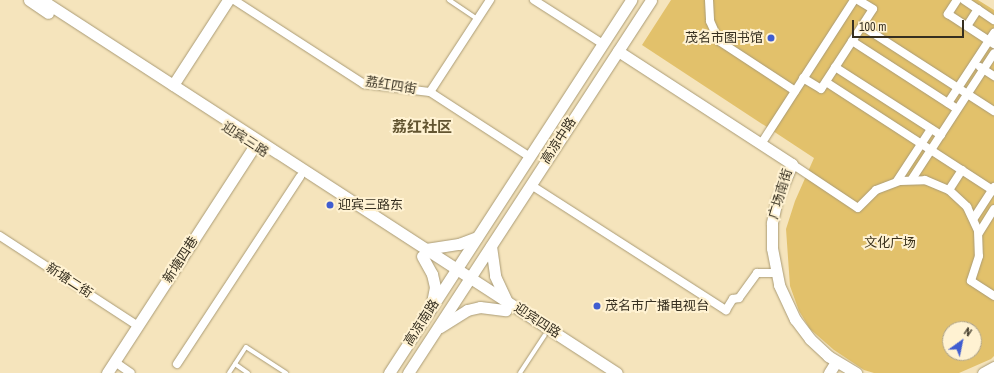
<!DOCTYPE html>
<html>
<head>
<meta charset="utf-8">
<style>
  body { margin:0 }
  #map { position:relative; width:994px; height:373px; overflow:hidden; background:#f5e4bc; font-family:"Archivo Narrow","Noto Sans SC",sans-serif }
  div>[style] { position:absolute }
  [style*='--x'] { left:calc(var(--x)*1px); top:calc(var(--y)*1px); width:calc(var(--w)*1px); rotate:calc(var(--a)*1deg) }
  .green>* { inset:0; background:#e2c16b }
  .roads { filter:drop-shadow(0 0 1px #aa9b75) drop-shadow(0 0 1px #aa9b75) }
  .lane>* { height:4px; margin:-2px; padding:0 2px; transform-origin:2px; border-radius:2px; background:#fff }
  .street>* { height:8px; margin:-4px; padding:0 4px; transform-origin:4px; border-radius:4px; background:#fff }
  .secondary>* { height:11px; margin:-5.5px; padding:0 5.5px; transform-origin:5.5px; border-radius:5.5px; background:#fff }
  .dots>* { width:11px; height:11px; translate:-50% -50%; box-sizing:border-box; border:2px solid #fff2d2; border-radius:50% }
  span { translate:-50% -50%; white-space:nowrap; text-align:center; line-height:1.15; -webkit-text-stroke:4px #fff2d2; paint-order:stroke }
  .poi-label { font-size:13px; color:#362f20 }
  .right { translate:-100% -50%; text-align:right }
  .left { translate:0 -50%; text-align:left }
  .street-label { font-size:13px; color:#362f20 }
  .park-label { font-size:13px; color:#3b321d }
  .quarter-label { font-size:15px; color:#635531; font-weight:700 }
  .north { position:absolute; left:942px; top:321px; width:40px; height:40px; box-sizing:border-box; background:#fff2d2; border:1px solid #afa48b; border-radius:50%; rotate:33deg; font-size:11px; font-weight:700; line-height:16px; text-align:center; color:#362f20 }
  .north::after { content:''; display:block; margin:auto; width:14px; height:18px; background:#405dd0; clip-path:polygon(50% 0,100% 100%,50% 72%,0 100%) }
  .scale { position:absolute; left:852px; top:20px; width:112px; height:18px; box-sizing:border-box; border:2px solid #362f20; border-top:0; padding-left:5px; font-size:12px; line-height:14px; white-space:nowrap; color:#362f20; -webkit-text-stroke:3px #fff2d2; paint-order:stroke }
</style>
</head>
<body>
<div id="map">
  <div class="green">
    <i style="clip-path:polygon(evenodd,671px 0,978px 0,994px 10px,994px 356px,991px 359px,959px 373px,874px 373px,864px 370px,834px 350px,810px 329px,799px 311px,790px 286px,786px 229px,795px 201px,814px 158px,642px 45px,671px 0,950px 329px,974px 329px,974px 353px,950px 353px,950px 329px)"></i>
  </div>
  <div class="roads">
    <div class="lane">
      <i style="--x:449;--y:0;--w:34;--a:34"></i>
      <i style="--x:235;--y:364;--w:16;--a:35"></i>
      <i style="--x:229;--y:373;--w:31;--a:-57"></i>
      <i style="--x:246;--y:347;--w:48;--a:33"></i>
      <i style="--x:520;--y:373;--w:45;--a:-56.7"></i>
    </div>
    <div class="street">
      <i style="--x:234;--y:0;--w:155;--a:32.9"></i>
      <i style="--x:364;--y:84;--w:66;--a:6.9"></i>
      <i style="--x:430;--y:92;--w:119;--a:33"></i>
      <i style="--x:534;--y:0;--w:82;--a:32.5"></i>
      <i style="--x:709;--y:0;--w:21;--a:87"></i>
      <i style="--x:710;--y:21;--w:22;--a:66"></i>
      <i style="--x:719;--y:41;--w:91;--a:33.3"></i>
      <i style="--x:957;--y:0;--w:17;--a:123"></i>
      <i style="--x:948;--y:14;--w:55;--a:33.1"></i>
      <i style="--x:964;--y:0;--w:36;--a:34"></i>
      <i style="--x:862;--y:26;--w:157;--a:32.8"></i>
      <i style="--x:967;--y:26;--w:20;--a:-57"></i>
      <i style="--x:852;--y:41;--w:125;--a:32.9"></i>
      <i style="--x:835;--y:67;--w:126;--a:32.7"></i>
      <i style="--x:980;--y:67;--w:17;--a:33"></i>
      <i style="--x:803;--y:78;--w:21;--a:31"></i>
      <i style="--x:821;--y:89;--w:95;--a:-57"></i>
      <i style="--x:873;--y:9;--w:17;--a:-149"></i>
      <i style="--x:826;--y:82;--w:200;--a:33"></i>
      <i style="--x:430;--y:92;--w:110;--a:-56.9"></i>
      <i style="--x:948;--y:103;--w:84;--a:-56.7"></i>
      <i style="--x:761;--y:144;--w:171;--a:-57.1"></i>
      <i style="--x:792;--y:164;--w:79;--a:33.7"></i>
      <i style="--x:858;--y:208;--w:25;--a:-45"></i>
      <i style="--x:876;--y:190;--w:26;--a:-21"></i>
      <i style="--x:900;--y:181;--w:25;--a:-2"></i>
      <i style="--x:925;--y:180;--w:26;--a:23"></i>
      <i style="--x:949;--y:190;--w:25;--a:43"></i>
      <i style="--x:967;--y:207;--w:26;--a:65"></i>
      <i style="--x:978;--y:231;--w:25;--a:88"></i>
      <i style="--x:979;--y:256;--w:26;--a:108"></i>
      <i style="--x:971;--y:281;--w:27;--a:33"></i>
      <i style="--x:912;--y:179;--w:150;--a:-56.9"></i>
      <i style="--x:897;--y:181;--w:62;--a:-56.8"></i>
      <i style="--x:531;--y:185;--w:232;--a:32.7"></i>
      <i style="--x:726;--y:310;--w:13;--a:-58"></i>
      <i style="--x:733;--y:299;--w:6;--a:-9"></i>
      <i style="--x:739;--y:298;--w:31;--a:-54"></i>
      <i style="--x:757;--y:273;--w:18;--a:0"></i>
      <i style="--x:949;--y:190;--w:24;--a:-57"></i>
      <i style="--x:974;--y:218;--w:37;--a:-57"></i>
      <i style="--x:979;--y:233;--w:28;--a:-58"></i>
      <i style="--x:0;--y:236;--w:165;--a:33.1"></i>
      <i style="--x:115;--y:362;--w:19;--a:35"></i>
      <i style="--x:177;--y:364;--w:224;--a:-56.7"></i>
    </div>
    <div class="secondary">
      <i style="--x:29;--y:0;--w:23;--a:34"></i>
      <i style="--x:42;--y:0;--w:685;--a:32.97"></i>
      <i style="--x:618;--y:51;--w:207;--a:33"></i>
      <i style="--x:792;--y:164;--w:38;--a:113"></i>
      <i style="--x:777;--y:199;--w:25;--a:102"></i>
      <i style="--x:772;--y:223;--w:25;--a:90"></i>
      <i style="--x:772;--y:248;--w:38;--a:79"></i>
      <i style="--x:779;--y:285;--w:38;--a:65"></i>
      <i style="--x:795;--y:319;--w:25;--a:53"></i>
      <i style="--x:810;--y:339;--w:25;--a:43"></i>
      <i style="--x:828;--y:356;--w:33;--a:31"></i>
      <i style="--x:173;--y:85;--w:101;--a:-57.1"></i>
      <i style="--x:491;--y:246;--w:30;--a:82"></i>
      <i style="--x:495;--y:276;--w:29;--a:65"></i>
      <i style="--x:426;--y:249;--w:33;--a:-9"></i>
      <i style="--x:459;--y:244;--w:19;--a:-21"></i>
      <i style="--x:422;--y:256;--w:21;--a:61"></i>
      <i style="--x:432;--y:274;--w:13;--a:77"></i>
      <i style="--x:435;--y:287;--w:15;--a:101"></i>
      <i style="--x:440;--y:327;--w:32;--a:-32"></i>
      <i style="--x:467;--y:310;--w:13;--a:-13"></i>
      <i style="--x:480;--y:307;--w:26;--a:7"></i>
      <i style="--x:107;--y:373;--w:270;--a:-57"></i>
      <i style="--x:389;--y:373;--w:445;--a:-57"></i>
      <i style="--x:408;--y:373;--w:445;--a:-56.9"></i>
      <i style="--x:829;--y:373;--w:13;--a:-58"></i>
      <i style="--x:983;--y:373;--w:13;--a:-29"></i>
    </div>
  </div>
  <div class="dots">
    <i style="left:771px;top:38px;background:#405dd0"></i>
    <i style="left:330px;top:205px;background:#405dd0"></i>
    <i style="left:597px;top:306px;background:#405dd0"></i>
  </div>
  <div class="poi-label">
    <span class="right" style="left:763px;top:38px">茂名市图书馆</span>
    <span class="left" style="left:338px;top:205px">迎宾三路东</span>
    <span class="left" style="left:605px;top:306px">茂名市广播电视台</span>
  </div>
  <div class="street-label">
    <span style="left:391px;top:86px;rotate:9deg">荔红四街</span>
    <span style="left:245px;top:140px;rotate:33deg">迎宾三路</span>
    <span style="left:559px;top:141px;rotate:-57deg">高凉中路</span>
    <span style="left:781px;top:194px;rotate:-73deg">广场南街</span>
    <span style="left:181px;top:260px;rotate:-57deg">新塘四巷</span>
    <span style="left:69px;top:281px;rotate:33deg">新塘二街</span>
    <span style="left:537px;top:321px;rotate:33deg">迎宾四路</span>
    <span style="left:422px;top:323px;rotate:-57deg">高凉南路</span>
  </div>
  <div class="park-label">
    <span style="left:890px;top:243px">文化广场</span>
  </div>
  <div class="quarter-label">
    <span style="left:422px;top:127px">荔红社区</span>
  </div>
  <div class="north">N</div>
  <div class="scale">100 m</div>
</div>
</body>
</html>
